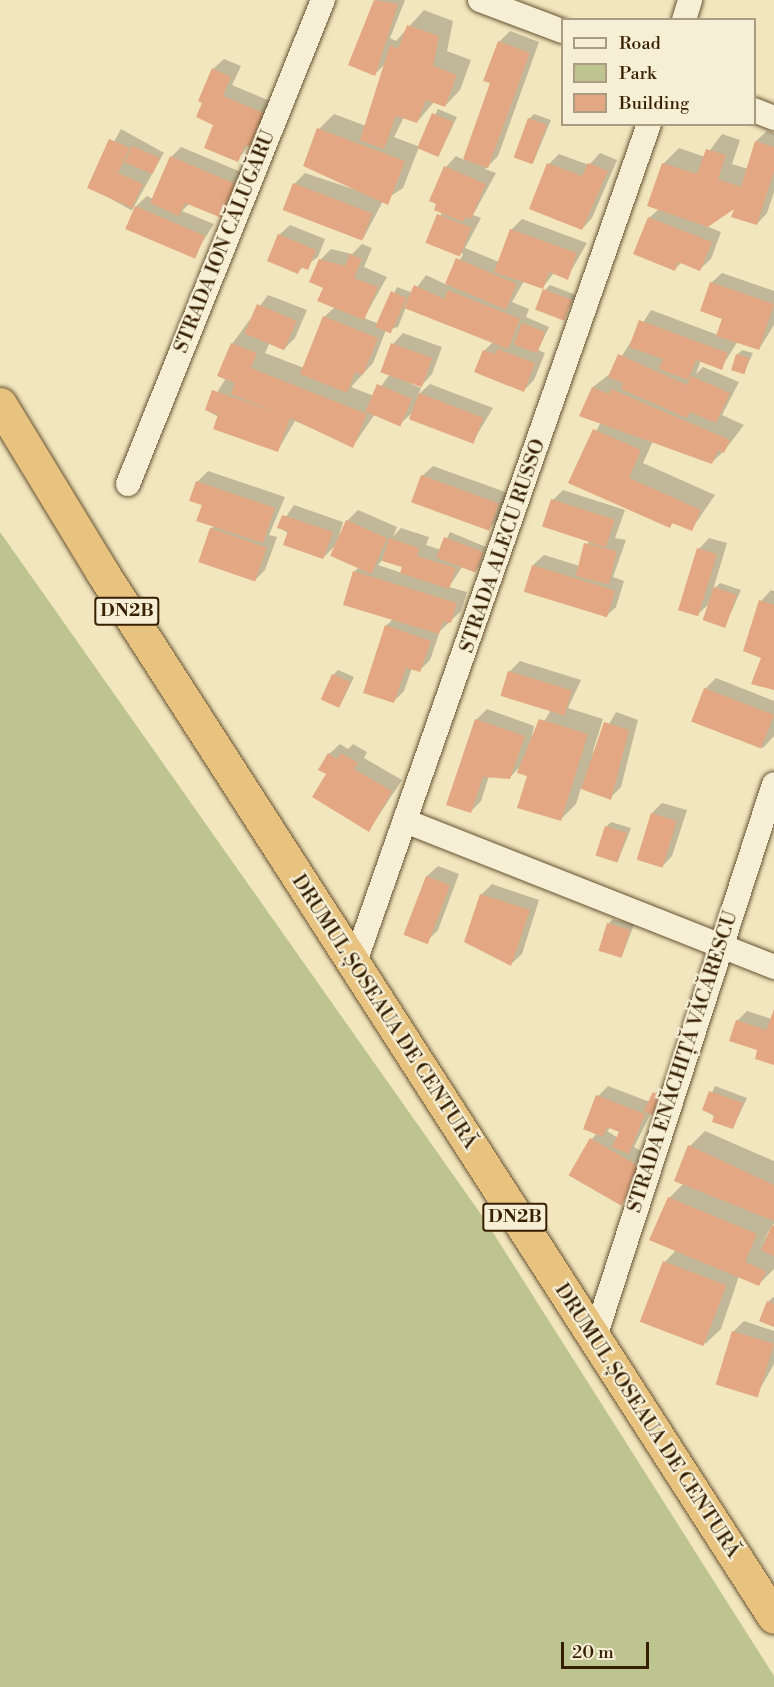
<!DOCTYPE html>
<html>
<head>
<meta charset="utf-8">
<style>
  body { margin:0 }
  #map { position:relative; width:774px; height:1687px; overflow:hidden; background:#f1e6be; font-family:"Libre Bodoni",serif }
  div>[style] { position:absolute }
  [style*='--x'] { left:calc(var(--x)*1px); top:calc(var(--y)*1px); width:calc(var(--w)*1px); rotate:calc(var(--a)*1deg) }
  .green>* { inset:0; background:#bdc48f }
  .shadow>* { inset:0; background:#0003; transform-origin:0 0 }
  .building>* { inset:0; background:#e3a883; transform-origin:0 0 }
  .roads { filter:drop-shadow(0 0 2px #665131) drop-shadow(0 0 2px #665131) }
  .street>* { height:24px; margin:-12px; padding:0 12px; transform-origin:12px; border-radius:12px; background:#f6efd5 }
  .highway>* { height:33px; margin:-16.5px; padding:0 16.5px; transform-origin:16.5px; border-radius:16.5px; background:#e8c37f }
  span { translate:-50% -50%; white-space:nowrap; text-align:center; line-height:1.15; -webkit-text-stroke:4.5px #f6efd5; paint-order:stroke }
  .shield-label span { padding:2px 4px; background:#f6efd5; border:2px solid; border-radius:4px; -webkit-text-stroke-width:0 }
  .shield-label { font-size:18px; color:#371f02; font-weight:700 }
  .street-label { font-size:20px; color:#371f02 }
  .legend { position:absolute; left:561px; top:18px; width:195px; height:108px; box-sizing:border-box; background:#f6efd5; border:2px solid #aa9c81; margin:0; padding:8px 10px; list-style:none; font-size:18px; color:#371f02 }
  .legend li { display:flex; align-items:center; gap:12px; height:30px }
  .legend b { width:30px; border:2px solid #aa9c81 }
  .scale { position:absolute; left:561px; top:1642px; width:88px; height:27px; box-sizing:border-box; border:3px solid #371f02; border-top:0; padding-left:8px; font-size:18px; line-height:21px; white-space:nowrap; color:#371f02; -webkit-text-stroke:4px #f6efd5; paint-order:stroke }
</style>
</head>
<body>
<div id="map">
  <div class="green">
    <i style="clip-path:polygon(0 532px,485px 1220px,774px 1676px,774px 1687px,0 1687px)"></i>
  </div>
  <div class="shadow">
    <i style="clip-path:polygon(376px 0,405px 0,390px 38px,396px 41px,424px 10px,453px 21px,447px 51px,471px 60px,460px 90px,445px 106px,434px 102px,417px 122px,404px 117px,394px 137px,420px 147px,438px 109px,457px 117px,439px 155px,419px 147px,403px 188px,383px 201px,363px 239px,289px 211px,295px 183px,305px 173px,374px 196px,319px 129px,334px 114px,366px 126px,386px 63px,375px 74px,350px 64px)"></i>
    <i style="clip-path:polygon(510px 31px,539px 42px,498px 156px,485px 169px,496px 173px,473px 215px,481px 218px,465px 248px,499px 262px,511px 230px,522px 219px,587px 243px,567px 278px,554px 273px,543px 287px,524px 281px,512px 302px,529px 309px,526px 317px,549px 327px,538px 350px,545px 353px,534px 380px,524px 390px,484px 351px,493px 342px,406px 307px,398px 327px,386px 330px,373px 363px,351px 387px,374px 396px,390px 374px,393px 344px,403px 333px,442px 347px,432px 374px,422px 385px,409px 383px,421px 388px,418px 395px,430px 384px,493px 408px,472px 443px,413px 412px,400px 424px,375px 414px,353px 446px,295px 421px,278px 450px,206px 410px,226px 378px,232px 344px,268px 295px,307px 310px,295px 338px,285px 348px,270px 342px,265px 353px,304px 368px,324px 317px,335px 307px,320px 260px,331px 249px,352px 254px,362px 244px,372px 248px,364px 267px,387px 277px,364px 318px,379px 324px,397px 287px,413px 293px,426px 275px,447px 285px,463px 254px,429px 242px,442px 212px,446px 167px,456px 156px,464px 160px,492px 82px,499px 42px)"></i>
    <i style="clip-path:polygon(224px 59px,241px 66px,232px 85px,277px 104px,237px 161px,204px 102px,213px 69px)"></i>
    <i style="clip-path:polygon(534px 114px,551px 120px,533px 163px,529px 119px)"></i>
    <i style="left:121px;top:129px;width:49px;height:66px;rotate:29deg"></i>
    <i style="clip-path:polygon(767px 131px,774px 133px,774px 192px,767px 213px,757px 224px,737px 204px,706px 226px,721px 232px,711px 259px,700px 269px,682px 262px,675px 269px,649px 218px,659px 209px,649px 205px,664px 163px,679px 148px,705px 157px,722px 134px,740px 140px,732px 164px,748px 169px,756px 141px)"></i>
    <i style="clip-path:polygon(181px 147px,253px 177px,239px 209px,190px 203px,182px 211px,214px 224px,193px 257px,126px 229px,136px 206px,147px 196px,153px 199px,171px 157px)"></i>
    <i style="clip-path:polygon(600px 153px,617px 160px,592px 218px,582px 229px,549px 164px,559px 154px,589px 165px)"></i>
    <i style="clip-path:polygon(290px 225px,325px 239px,318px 257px,297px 272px,279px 235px)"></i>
    <i style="clip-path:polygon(722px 273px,774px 291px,774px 325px,759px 349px,738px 341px,721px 368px,701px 360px,696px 374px,703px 367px,739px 382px,722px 415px,744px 425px,724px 451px,711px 463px,653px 441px,643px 463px,715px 495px,691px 530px,674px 522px,669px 527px,570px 482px,601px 422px,581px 415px,593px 387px,611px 373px,651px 310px,718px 335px,724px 318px,711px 283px)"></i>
    <i style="clip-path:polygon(550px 285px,576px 295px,563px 319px,545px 290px)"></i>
    <i style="clip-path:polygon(742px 350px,753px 353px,744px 373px,737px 355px)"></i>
    <i style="clip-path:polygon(433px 466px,508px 493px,499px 518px,489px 529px,422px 476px)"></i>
    <i style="clip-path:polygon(208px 471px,285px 497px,269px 535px,277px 537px,265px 570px,255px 580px,211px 529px,215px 525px,197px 482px)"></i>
    <i style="clip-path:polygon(563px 490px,625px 510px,615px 538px,626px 540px,613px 577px,624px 581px,616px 607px,605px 617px,533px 565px,544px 555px,580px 566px,589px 540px,553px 500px)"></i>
    <i style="clip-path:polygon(294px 505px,343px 522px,336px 545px,323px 558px,279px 527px)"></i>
    <i style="clip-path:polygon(evenodd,358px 510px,397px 527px,393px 537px,401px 528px,429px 537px,426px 545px,441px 550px,450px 532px,486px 547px,479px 567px,474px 572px,462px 567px,449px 587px,467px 592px,461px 611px,440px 631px,430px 660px,420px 670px,412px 668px,404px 691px,394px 701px,386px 626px,393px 619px,354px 572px,359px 567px,347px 521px,358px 510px,383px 559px,404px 566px,402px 573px,378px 565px,383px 559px)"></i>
    <i style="clip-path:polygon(709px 538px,727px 543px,713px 590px,720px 583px,741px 590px,725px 626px,710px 603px,698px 614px,681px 609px,699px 549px)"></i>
    <i style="clip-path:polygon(771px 590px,774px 591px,774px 688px,762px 657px,761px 601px)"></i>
    <i style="clip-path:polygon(520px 661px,581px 680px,568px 708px,603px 719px,592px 754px,616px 712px,638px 720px,621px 787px,610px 798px,581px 788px,576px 804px,561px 819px,522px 765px,509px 778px,489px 776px,481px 801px,470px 812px,476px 720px,487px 709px,534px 726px,530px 745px,551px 710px,509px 672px)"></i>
    <i style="clip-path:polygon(338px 670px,354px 677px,340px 706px,333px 675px)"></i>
    <i style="clip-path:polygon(716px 678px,774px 701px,774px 736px,763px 748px,705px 689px)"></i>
    <i style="clip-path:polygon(340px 744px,348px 749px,353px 744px,367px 752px,364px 758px,402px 780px,369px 830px,328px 774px,329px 754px)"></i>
    <i style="clip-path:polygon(662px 803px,687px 810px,672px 856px,662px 867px,652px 813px)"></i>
    <i style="clip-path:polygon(611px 822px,631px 828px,618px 861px,606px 827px)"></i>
    <i style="clip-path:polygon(438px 866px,459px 874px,438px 930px,428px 940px,407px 934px,427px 876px)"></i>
    <i style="clip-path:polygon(492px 884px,539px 900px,522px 954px,511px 964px,481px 895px)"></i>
    <i style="clip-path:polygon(613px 919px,634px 925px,622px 956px,608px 924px)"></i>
    <i style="clip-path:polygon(747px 1011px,772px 1019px,774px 1012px,774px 1063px,737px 1021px)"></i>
    <i style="clip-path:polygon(evenodd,608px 1086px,650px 1102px,659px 1088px,673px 1095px,651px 1113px,634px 1147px,652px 1157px,617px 1202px,592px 1139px,597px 1133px,598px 1096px,608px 1086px,611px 1127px,620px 1131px,618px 1138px,607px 1131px,611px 1127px)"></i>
    <i style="clip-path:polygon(715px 1086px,747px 1098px,733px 1128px,704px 1110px)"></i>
    <i style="clip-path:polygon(705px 1131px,774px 1161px,774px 1223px,759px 1247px,774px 1225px,774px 1269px,759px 1284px,739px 1276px,721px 1329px,705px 1344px,665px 1262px,676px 1250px,669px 1198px,684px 1183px,690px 1146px)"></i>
    <i style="clip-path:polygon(773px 1297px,774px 1298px,774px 1325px,768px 1302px)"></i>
    <i style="clip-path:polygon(744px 1321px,774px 1331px,774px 1364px,756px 1396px,733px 1332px)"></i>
  </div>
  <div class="building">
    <i style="clip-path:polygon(374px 0,398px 4px,375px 76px,348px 65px)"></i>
    <i style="clip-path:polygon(407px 25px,439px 36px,433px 66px,457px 75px,445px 107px,426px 100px,417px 123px,396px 116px,384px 149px,360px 140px,390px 45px,398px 49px)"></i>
    <i style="clip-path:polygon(498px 41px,530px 53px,488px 168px,463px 159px,490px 83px,483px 81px)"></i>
    <i style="clip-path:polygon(212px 68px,231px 77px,223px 96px,268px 115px,254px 148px,245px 145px,238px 162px,204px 148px,213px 125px,196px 117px,202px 103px,198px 101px)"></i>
    <i style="left:432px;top:113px;width:23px;height:38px;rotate:23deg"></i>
    <i style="left:528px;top:118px;width:20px;height:42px;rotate:20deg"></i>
    <i style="clip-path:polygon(317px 128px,405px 161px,388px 205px,303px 166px)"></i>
    <i style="clip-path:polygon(109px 139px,130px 148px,118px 173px,143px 184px,132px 208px,87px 188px)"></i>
    <i style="clip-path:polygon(755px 141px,774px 147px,774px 171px,757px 225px,731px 217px,734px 209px,708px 227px,647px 206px,662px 163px,697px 174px,706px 149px,726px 155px,718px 179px,741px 187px)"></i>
    <i style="left:132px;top:146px;width:30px;height:18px;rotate:23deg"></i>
    <i style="clip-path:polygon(170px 156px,243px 187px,229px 221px,185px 203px,179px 216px,150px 203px)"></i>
    <i style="clip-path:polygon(547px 163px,582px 176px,588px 163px,608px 171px,582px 230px,529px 209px)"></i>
    <i style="clip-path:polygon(444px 166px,486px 184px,471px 219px,465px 217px,463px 222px,434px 210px,436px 204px,429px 201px)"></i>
    <i style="left:293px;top:183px;width:85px;height:29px;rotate:21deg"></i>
    <i style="left:135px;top:206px;width:76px;height:25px;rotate:23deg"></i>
    <i style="left:437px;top:214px;width:37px;height:31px;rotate:22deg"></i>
    <i style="clip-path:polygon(648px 217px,712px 242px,700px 271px,678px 262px,675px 271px,633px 254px)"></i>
    <i style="clip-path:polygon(510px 229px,577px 253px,568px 280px,549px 272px,543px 289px,494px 272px)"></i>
    <i style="clip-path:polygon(278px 234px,316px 250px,308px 270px,301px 267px,298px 274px,267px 261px)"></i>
    <i style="clip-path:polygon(350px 254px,362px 259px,354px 278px,378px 287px,364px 320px,317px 301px,323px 288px,309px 282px,319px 259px,345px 266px)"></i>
    <i style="left:456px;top:258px;width:66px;height:28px;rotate:23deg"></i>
    <i style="clip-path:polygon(710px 282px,774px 304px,759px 350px,716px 336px,722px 319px,700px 311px)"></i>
    <i style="clip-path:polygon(414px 285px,444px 299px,448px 290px,520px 319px,508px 349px,404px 308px)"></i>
    <i style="left:543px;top:289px;width:31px;height:22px;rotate:21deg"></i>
    <i style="left:391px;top:291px;width:17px;height:39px;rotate:24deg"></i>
    <i style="left:257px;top:304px;width:43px;height:32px;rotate:23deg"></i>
    <i style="clip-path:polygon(323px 316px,378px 338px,363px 375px,355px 372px,347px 393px,300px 374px)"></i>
    <i style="clip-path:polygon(639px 320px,728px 353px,722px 370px,696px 360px,688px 380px,659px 369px,663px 359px,629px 347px)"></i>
    <i style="left:522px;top:323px;width:25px;height:23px;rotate:21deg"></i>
    <i style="clip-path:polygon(231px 343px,257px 353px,251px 368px,367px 414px,353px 448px,290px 418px,278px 452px,213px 429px,218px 415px,205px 410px,212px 390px,275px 412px,231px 394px,235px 383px,217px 376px)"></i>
    <i style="left:391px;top:343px;width:44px;height:31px;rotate:20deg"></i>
    <i style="clip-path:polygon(498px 349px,535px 363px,524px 392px,474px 372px,483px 350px,495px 354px)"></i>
    <i style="clip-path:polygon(618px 354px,687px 385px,691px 376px,730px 393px,716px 423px,690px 412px,687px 418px,621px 389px,623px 383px,608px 377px)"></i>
    <i style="left:736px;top:354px;width:14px;height:17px;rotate:17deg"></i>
    <i style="left:377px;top:384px;width:38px;height:30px;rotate:23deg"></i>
    <i style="clip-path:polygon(592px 387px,609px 394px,611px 389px,730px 440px,724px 453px,718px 450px,712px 464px,579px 416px)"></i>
    <i style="left:419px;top:393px;width:69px;height:28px;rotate:21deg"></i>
    <i style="clip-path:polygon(593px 429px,641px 450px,629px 478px,701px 510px,692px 531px,672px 523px,670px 528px,568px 483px)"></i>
    <i style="left:421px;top:475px;width:83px;height:29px;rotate:20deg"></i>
    <i style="clip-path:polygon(196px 481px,275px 508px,263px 543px,196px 521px,202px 505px,189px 501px)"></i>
    <i style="left:551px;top:499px;width:67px;height:29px;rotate:18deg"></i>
    <i style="clip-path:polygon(282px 515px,333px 532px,323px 559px,283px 545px,288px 531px,277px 528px)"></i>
    <i style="left:346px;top:520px;width:45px;height:39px;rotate:24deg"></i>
    <i style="left:210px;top:528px;width:60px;height:36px;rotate:19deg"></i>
    <i style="left:444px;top:537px;width:42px;height:22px;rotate:21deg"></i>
    <i style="clip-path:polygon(389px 538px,419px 548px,417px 556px,456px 568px,449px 589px,400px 573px,402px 567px,382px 561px)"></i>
    <i style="left:584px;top:543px;width:34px;height:34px;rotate:14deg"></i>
    <i style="left:697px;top:548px;width:21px;height:65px;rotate:17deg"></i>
    <i style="left:532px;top:565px;width:87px;height:28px;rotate:17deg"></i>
    <i style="clip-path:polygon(353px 571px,457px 603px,451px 623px,443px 621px,439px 634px,343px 605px)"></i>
    <i style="left:714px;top:587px;width:24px;height:35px;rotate:19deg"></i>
    <i style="clip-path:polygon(759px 600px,774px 605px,774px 690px,751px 684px,761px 658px,743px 651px)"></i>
    <i style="clip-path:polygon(385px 625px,431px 641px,420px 672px,406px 668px,394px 703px,363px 693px)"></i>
    <i style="left:508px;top:671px;width:67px;height:26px;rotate:17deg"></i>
    <i style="left:332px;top:674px;width:20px;height:28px;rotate:24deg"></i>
    <i style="left:704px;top:688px;width:75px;height:36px;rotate:21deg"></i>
    <i style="clip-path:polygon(475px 719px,525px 736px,510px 779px,483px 777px,471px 813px,446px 805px)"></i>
    <i style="clip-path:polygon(539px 719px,588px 734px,561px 821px,517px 808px,527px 776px,517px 773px)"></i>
    <i style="clip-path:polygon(604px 722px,629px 730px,611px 800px,581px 789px)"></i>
    <i style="clip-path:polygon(328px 753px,337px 759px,341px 753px,358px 763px,354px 769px,392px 791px,369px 832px,312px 797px,326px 774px,318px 770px)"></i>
    <i style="left:651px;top:813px;width:27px;height:49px;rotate:17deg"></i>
    <i style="left:605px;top:826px;width:23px;height:31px;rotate:18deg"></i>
    <i style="left:426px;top:876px;width:26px;height:63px;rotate:21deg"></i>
    <i style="clip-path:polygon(480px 894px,530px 910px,511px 966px,464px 942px)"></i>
    <i style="left:607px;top:923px;width:24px;height:29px;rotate:17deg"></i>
    <i style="clip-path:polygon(774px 1009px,774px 1065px,755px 1059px,757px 1050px,729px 1041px,736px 1020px,766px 1030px)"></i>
    <i style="clip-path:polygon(709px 1091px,743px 1103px,733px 1129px,712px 1122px,714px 1115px,702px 1110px)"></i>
    <i style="left:653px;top:1092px;width:18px;height:21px;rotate:27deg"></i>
    <i style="clip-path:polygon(596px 1095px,645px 1114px,629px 1154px,612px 1147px,619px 1132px,607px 1127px,603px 1137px,583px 1129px)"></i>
    <i style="left:590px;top:1138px;width:61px;height:43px;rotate:30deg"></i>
    <i style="clip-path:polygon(688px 1145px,774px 1185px,774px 1221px,674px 1181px)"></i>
    <i style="clip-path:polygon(668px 1197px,757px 1234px,745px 1262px,766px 1271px,759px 1286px,649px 1240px)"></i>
    <i style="clip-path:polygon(772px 1225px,774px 1226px,774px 1256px,761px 1250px)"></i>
    <i style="left:663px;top:1261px;width:68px;height:65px;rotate:21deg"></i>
    <i style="clip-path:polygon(767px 1301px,774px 1304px,774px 1327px,759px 1321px)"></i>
    <i style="left:732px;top:1331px;width:44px;height:56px;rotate:17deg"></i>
  </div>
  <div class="roads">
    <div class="street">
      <i style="--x:480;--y:0;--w:88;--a:20.7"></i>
      <i style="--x:684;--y:20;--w:21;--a:-73"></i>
      <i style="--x:754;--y:110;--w:22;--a:22"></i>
      <i style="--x:128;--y:484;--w:522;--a:-68.06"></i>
      <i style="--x:408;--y:822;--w:394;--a:21.6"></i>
      <i style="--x:354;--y:965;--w:891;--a:-70.67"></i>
      <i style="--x:594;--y:1340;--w:584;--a:-72.06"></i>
    </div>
    <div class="highway">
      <i style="--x:0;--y:404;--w:197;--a:58.7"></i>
      <i style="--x:102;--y:572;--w:1242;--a:57.26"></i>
    </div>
  </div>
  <div class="shield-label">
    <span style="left:127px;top:611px">DN2B</span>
    <span style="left:515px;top:1217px">DN2B</span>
  </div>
  <div class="street-label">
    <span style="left:225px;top:242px;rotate:-68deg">STRADA ION CĂLUGĂRU</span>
    <span style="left:503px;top:546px;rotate:-71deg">STRADA ALECU RUSSO</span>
    <span style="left:384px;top:1012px;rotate:57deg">DRUMUL ȘOSEAUA DE CENTURĂ</span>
    <span style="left:683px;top:1062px;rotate:-72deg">STRADA ENĂCHIȚĂ VĂCĂRESCU</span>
    <span style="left:647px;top:1421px;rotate:57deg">DRUMUL ȘOSEAUA DE CENTURĂ</span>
  </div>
  <ul class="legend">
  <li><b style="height:8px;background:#f6efd5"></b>Road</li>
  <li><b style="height:16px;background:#bdc48f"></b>Park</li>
  <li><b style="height:16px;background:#e3a883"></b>Building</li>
  </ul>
  <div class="scale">20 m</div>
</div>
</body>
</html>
